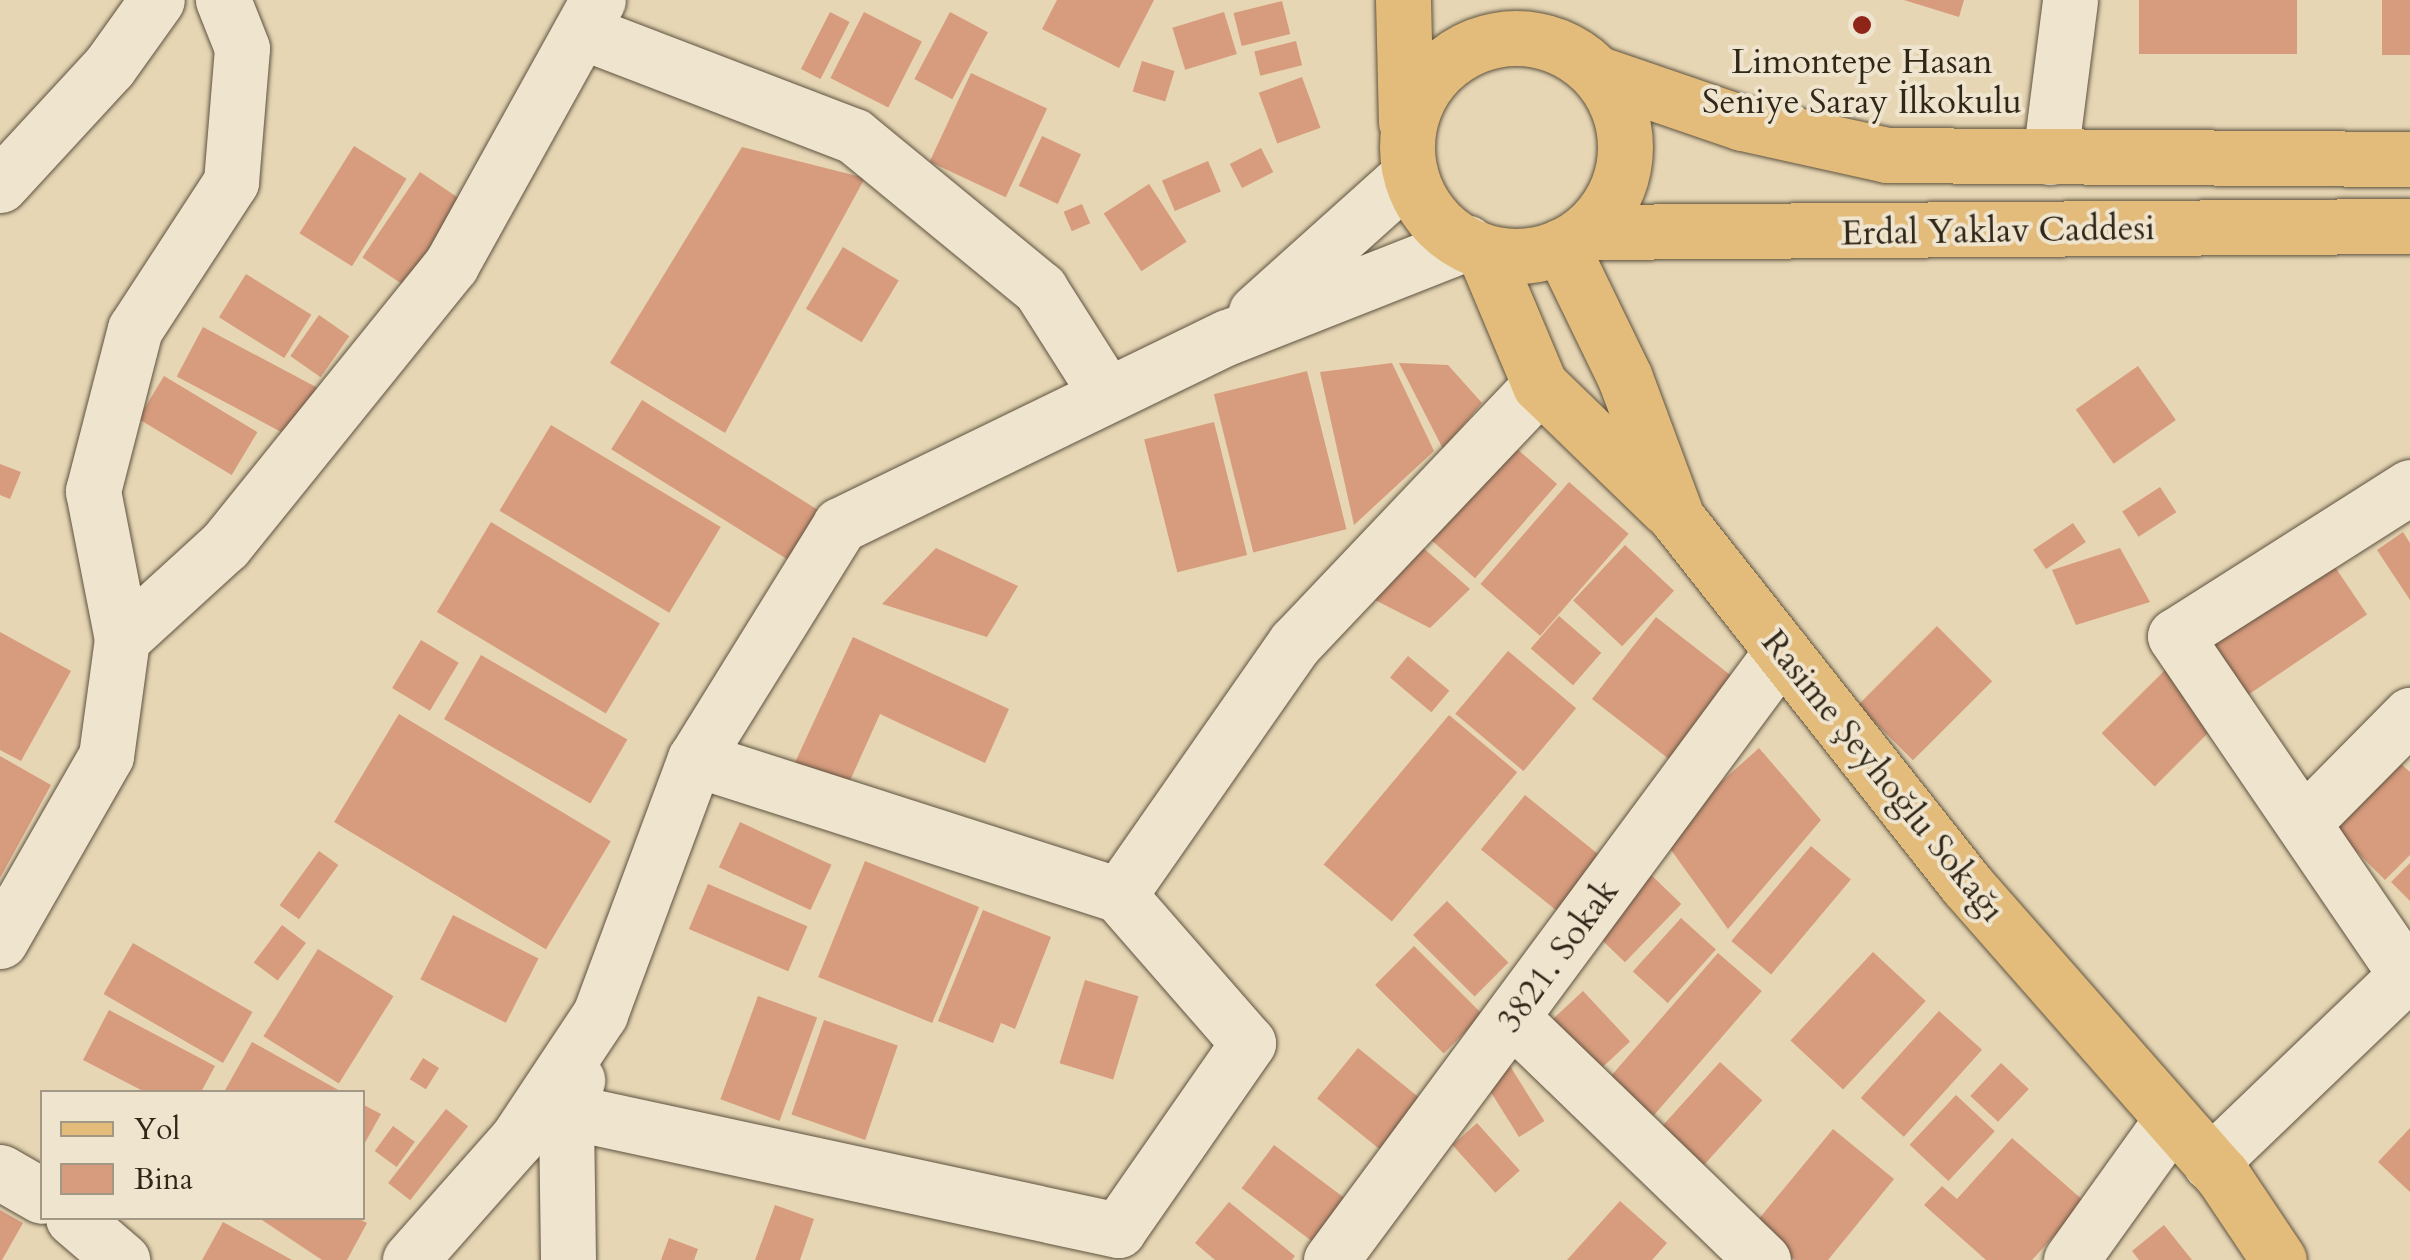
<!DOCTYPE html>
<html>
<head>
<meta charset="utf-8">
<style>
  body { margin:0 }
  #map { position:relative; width:2410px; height:1260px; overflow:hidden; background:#e6d6b4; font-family:Cardo,serif }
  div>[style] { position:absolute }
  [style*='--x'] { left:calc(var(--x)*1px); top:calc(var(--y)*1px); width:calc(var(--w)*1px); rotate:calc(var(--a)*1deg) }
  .building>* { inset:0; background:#d79b7d; transform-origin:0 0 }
  .roads { filter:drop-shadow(0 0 2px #5e5340) drop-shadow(0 0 2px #5e5340) }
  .street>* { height:55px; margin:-27.5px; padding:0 27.5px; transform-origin:27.5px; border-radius:27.5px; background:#efe4ce }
  .secondary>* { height:55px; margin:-27.5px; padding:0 27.5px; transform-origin:27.5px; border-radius:27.5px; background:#efe4ce }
  .primary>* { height:55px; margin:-27.5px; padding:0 27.5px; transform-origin:27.5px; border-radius:27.5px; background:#e3bb7a }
  .primary>.ring { margin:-27.5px; padding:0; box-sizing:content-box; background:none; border:55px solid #e3bb7a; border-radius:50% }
  .dots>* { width:28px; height:28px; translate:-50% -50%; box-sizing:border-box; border:5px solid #efe4ce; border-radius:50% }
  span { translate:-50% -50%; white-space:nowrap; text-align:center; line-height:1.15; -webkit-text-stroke:8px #efe4ce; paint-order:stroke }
  .poi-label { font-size:35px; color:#312719 }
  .street-label { font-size:35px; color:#312719 }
  .legend { position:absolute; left:40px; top:1090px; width:325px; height:130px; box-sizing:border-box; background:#efe4ce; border:2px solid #a39886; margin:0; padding:12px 18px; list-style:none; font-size:30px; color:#312719 }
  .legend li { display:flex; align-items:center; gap:20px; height:50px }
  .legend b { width:50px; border:2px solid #a39886 }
</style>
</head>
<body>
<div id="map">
  <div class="building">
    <i style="clip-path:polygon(1057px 0,1154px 0,1119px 68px,1042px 29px)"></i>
    <i style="clip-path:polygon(1904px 0,1964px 0,1959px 17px)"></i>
    <i style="left:2139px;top:0;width:158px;height:54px"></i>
    <i style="left:2382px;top:0;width:28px;height:55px"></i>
    <i style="left:1282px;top:1px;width:34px;height:50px;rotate:76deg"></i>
    <i style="left:830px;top:12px;width:22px;height:64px;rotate:27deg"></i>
    <i style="left:864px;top:12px;width:65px;height:74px;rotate:27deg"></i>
    <i style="left:950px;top:12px;width:43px;height:76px;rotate:28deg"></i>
    <i style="left:1224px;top:12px;width:44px;height:54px;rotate:73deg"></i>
    <i style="left:1296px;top:41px;width:25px;height:43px;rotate:76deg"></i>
    <i style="left:1142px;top:61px;width:34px;height:32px;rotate:17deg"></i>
    <i style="left:971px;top:73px;width:84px;height:98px;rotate:25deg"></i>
    <i style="left:1302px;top:77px;width:54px;height:46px;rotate:70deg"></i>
    <i style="left:1042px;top:136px;width:43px;height:55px;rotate:25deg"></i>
    <i style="left:354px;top:146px;width:62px;height:103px;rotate:32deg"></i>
    <i style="clip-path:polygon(742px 147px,865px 178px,725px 433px,610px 363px)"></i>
    <i style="left:1261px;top:148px;width:27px;height:35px;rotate:63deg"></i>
    <i style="left:1208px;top:161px;width:33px;height:50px;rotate:67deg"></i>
    <i style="left:420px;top:172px;width:50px;height:103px;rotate:34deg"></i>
    <i style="left:1149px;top:184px;width:69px;height:54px;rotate:57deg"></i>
    <i style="left:1082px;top:204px;width:21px;height:20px;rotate:67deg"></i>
    <i style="left:843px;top:247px;width:65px;height:72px;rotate:31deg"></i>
    <i style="left:246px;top:274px;width:77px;height:51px;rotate:32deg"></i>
    <i style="left:319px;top:315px;width:37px;height:50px;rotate:35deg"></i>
    <i style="left:203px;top:327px;width:129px;height:56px;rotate:28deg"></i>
    <i style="clip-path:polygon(1392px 363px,1434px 451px,1354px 525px,1320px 372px)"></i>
    <i style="clip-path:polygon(1399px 363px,1448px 365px,1482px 403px,1443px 449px)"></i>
    <i style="left:2138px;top:366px;width:66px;height:76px;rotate:55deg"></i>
    <i style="left:1307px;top:371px;width:163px;height:96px;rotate:76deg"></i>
    <i style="left:164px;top:376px;width:109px;height:50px;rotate:31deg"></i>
    <i style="left:642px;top:400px;width:224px;height:58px;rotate:32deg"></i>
    <i style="left:1214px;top:422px;width:137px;height:72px;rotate:76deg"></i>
    <i style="left:551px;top:425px;width:198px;height:100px;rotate:31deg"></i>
    <i style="left:1502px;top:436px;width:73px;height:125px;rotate:41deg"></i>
    <i style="clip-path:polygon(0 464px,21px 472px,10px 499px,0 495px)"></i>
    <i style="left:1569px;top:482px;width:79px;height:135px;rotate:41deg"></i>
    <i style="left:2160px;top:487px;width:30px;height:45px;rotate:57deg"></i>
    <i style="left:491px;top:522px;width:197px;height:105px;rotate:31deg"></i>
    <i style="left:2073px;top:523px;width:23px;height:48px;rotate:56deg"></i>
    <i style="clip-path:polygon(2403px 532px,2410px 543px,2410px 600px,2377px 550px)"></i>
    <i style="clip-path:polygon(1413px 539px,1470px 589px,1430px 628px,1375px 600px)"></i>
    <i style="left:1625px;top:545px;width:67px;height:76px;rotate:43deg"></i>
    <i style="clip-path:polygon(936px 548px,1018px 586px,987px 637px,882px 604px)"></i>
    <i style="clip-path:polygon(2120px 548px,2150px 602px,2076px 625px,2052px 570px)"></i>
    <i style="left:2333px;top:564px;width:61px;height:152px;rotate:56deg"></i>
    <i style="left:1559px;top:616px;width:56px;height:43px;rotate:41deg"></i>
    <i style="left:1656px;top:617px;width:111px;height:104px;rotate:38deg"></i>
    <i style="left:1937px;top:626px;width:78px;height:112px;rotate:45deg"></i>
    <i style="clip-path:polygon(0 632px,71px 671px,21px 761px,0 750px)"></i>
    <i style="clip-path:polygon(853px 637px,1009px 709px,985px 763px,880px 714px,844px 794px,792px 769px)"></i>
    <i style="left:421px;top:640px;width:44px;height:56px;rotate:31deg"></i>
    <i style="left:1508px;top:651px;width:89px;height:82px;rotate:40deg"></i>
    <i style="left:481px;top:655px;width:169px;height:74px;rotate:30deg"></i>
    <i style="left:1408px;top:656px;width:54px;height:28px;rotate:40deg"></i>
    <i style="left:2166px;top:669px;width:75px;height:91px;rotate:45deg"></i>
    <i style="left:399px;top:714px;width:247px;height:126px;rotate:31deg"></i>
    <i style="left:1449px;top:715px;width:89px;height:195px;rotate:40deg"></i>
    <i style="clip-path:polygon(1759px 748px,1821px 820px,1728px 929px,1661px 836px)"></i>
    <i style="clip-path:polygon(0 756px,51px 785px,0 878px)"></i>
    <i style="clip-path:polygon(2401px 764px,2410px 772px,2410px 855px,2385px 880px,2335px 830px)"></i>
    <i style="left:1525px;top:795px;width:111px;height:70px;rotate:39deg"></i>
    <i style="left:740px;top:822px;width:101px;height:50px;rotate:25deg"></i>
    <i style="left:1811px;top:846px;width:52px;height:124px;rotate:40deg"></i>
    <i style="left:319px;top:851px;width:24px;height:67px;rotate:36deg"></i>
    <i style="left:865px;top:861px;width:123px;height:125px;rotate:22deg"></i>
    <i style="clip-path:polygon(2410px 863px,2410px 901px,2391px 882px)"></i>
    <i style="left:1646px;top:870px;width:49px;height:81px;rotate:44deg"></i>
    <i style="left:708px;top:884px;width:108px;height:49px;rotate:23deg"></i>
    <i style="left:1447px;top:901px;width:87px;height:48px;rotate:45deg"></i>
    <i style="clip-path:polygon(983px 910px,1051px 937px,1015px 1029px,1001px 1023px,993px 1043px,938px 1021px)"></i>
    <i style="left:453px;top:915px;width:96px;height:72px;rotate:27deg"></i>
    <i style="left:1681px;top:918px;width:47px;height:72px;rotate:42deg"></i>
    <i style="left:282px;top:925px;width:30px;height:47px;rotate:37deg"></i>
    <i style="left:133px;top:943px;width:138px;height:59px;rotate:30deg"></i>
    <i style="left:1414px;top:946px;width:97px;height:55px;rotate:45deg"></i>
    <i style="left:318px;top:949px;width:89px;height:103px;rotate:32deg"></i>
    <i style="left:1873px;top:952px;width:72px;height:121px;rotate:43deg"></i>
    <i style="left:1718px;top:953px;width:58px;height:184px;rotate:41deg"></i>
    <i style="left:1085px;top:980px;width:56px;height:87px;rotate:17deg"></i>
    <i style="left:1583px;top:991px;width:69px;height:59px;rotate:47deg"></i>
    <i style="left:758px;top:996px;width:63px;height:110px;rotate:20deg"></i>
    <i style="clip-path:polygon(109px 1010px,215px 1066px,201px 1092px,145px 1092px,83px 1060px)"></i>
    <i style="left:1939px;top:1011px;width:58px;height:117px;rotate:42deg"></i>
    <i style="left:824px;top:1020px;width:78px;height:100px;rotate:19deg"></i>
    <i style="clip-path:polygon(252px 1042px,342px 1092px,224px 1092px)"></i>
    <i style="left:1358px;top:1048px;width:94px;height:65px;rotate:39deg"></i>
    <i style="left:423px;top:1058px;width:19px;height:25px;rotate:32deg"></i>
    <i style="left:1720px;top:1062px;width:57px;height:101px;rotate:42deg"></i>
    <i style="left:2001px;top:1063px;width:38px;height:45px;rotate:43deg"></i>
    <i style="left:1510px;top:1066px;width:65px;height:30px;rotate:58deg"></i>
    <i style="left:1956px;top:1095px;width:53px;height:68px;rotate:43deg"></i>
    <i style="clip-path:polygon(362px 1104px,381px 1114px,362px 1148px)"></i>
    <i style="left:446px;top:1109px;width:28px;height:94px;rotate:38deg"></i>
    <i style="left:1477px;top:1123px;width:64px;height:33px;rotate:48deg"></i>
    <i style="left:393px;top:1126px;width:27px;height:31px;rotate:36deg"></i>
    <i style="clip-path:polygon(2410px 1128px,2410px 1192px,2378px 1162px)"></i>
    <i style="clip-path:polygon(1833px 1129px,1894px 1179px,1828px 1260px,1795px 1260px,1753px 1226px)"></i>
    <i style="clip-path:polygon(2012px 1138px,2085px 1202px,2032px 1260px,1986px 1260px,1924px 1205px,1942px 1186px,1957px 1199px)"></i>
    <i style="left:1274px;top:1145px;width:99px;height:54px;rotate:37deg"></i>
    <i style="clip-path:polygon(1620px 1201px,1667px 1243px,1652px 1260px,1567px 1260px)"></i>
    <i style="clip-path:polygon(1229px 1202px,1295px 1256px,1292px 1260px,1215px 1260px,1195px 1243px)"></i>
    <i style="clip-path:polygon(775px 1205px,814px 1219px,800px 1260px,755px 1260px)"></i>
    <i style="clip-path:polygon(0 1210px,23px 1223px,2px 1260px,0 1260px)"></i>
    <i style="clip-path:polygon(259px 1218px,357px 1218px,367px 1223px,347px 1260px,322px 1260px)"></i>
    <i style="clip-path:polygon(223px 1222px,292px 1260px,202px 1260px)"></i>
    <i style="clip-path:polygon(2164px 1225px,2192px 1260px,2139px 1260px,2132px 1251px)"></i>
    <i style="clip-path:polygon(669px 1238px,698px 1249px,694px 1260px,661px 1260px)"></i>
  </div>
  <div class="roads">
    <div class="street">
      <i style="--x:583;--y:32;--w:290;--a:21"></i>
      <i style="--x:854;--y:136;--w:241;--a:39.4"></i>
      <i style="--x:1040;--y:289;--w:123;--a:57.6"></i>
      <i style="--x:2050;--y:157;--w:158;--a:-82.7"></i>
      <i style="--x:0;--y:185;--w:161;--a:-47.3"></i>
      <i style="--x:109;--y:67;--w:82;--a:-54.4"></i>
      <i style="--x:2410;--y:487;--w:278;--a:147.6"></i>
      <i style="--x:2175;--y:636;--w:417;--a:55.7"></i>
      <i style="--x:122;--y:639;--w:139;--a:-42.4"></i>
      <i style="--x:225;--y:545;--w:360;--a:-51.1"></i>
      <i style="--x:451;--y:265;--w:303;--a:-61"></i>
      <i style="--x:2306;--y:820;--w:148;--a:-45.3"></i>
      <i style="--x:1119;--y:895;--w:307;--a:-55.1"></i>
      <i style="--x:1295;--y:643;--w:356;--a:-46.5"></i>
      <i style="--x:0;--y:941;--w:213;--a:-60.2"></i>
      <i style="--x:106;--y:756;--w:118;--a:-82.2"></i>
      <i style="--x:122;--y:639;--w:151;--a:-101.1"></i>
      <i style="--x:93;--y:491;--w:167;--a:-75.5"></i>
      <i style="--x:135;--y:329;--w:176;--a:-56.9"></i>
      <i style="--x:231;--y:182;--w:134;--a:-85.3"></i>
      <i style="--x:242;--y:48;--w:52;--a:-111.6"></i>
      <i style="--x:1512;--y:1018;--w:349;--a:44"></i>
      <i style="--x:566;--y:1111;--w:565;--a:12.17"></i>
      <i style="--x:1118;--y:1230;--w:228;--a:-55.2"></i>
      <i style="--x:1248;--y:1043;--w:196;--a:-131.1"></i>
      <i style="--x:1119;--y:895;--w:445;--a:-162.2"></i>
      <i style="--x:2210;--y:1163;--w:277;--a:-43.8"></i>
      <i style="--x:0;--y:1172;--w:48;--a:29.7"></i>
      <i style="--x:73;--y:1218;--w:65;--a:40.6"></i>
      <i style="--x:568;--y:1260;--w:149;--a:-90.8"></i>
      <i style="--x:566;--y:1111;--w:33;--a:-70"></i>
      <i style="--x:1331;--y:1260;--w:758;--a:-53.48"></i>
      <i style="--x:2071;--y:1260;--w:173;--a:-54.4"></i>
    </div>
    <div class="secondary">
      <i style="--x:1256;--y:312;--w:207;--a:-41.9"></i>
      <i style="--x:410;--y:1260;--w:162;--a:-48.5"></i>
      <i style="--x:517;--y:1139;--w:150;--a:-56.4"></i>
      <i style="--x:600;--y:1014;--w:272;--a:-69.6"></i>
      <i style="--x:695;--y:759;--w:275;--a:-58.2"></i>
      <i style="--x:840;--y:525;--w:431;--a:-25.9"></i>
      <i style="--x:1228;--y:337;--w:257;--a:-21.5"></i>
    </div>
    <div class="primary">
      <i style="--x:1403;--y:0;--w:122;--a:88.6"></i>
      <i class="ring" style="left:1407px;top:38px;width:163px;height:163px"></i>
      <i style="--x:1599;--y:74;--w:151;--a:18.9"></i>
      <i style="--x:1742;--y:123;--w:148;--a:12.4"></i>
      <i style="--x:1887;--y:155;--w:523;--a:0.44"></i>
      <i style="--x:1587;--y:232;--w:823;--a:-0.42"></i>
      <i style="--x:1561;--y:246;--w:147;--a:64.1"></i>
      <i style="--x:1625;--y:378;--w:149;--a:69.6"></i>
      <i style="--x:1677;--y:518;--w:466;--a:51.7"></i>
      <i style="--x:1966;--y:884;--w:388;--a:48.7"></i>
      <i style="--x:2222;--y:1175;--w:102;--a:56.2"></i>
      <i style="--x:1484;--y:252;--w:144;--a:67.2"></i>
      <i style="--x:1540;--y:385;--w:177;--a:44.1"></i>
    </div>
  </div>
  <div class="dots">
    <i style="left:1862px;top:25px;background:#8f2418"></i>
  </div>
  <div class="poi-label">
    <span style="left:1862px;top:82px">Limontepe Hasan<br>Seniye Saray İlkokulu</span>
  </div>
  <div class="street-label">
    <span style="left:1998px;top:231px;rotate:-1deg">Erdal Yaklav Caddesi</span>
    <span style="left:1883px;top:776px;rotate:51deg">Rasime Şeyhoğlu Sokağı</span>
    <span style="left:1558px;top:956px;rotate:-54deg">3821. Sokak</span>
  </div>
  <ul class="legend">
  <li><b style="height:12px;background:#e3bb7a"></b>Yol</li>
  <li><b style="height:28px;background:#d79b7d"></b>Bina</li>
  </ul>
</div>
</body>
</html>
